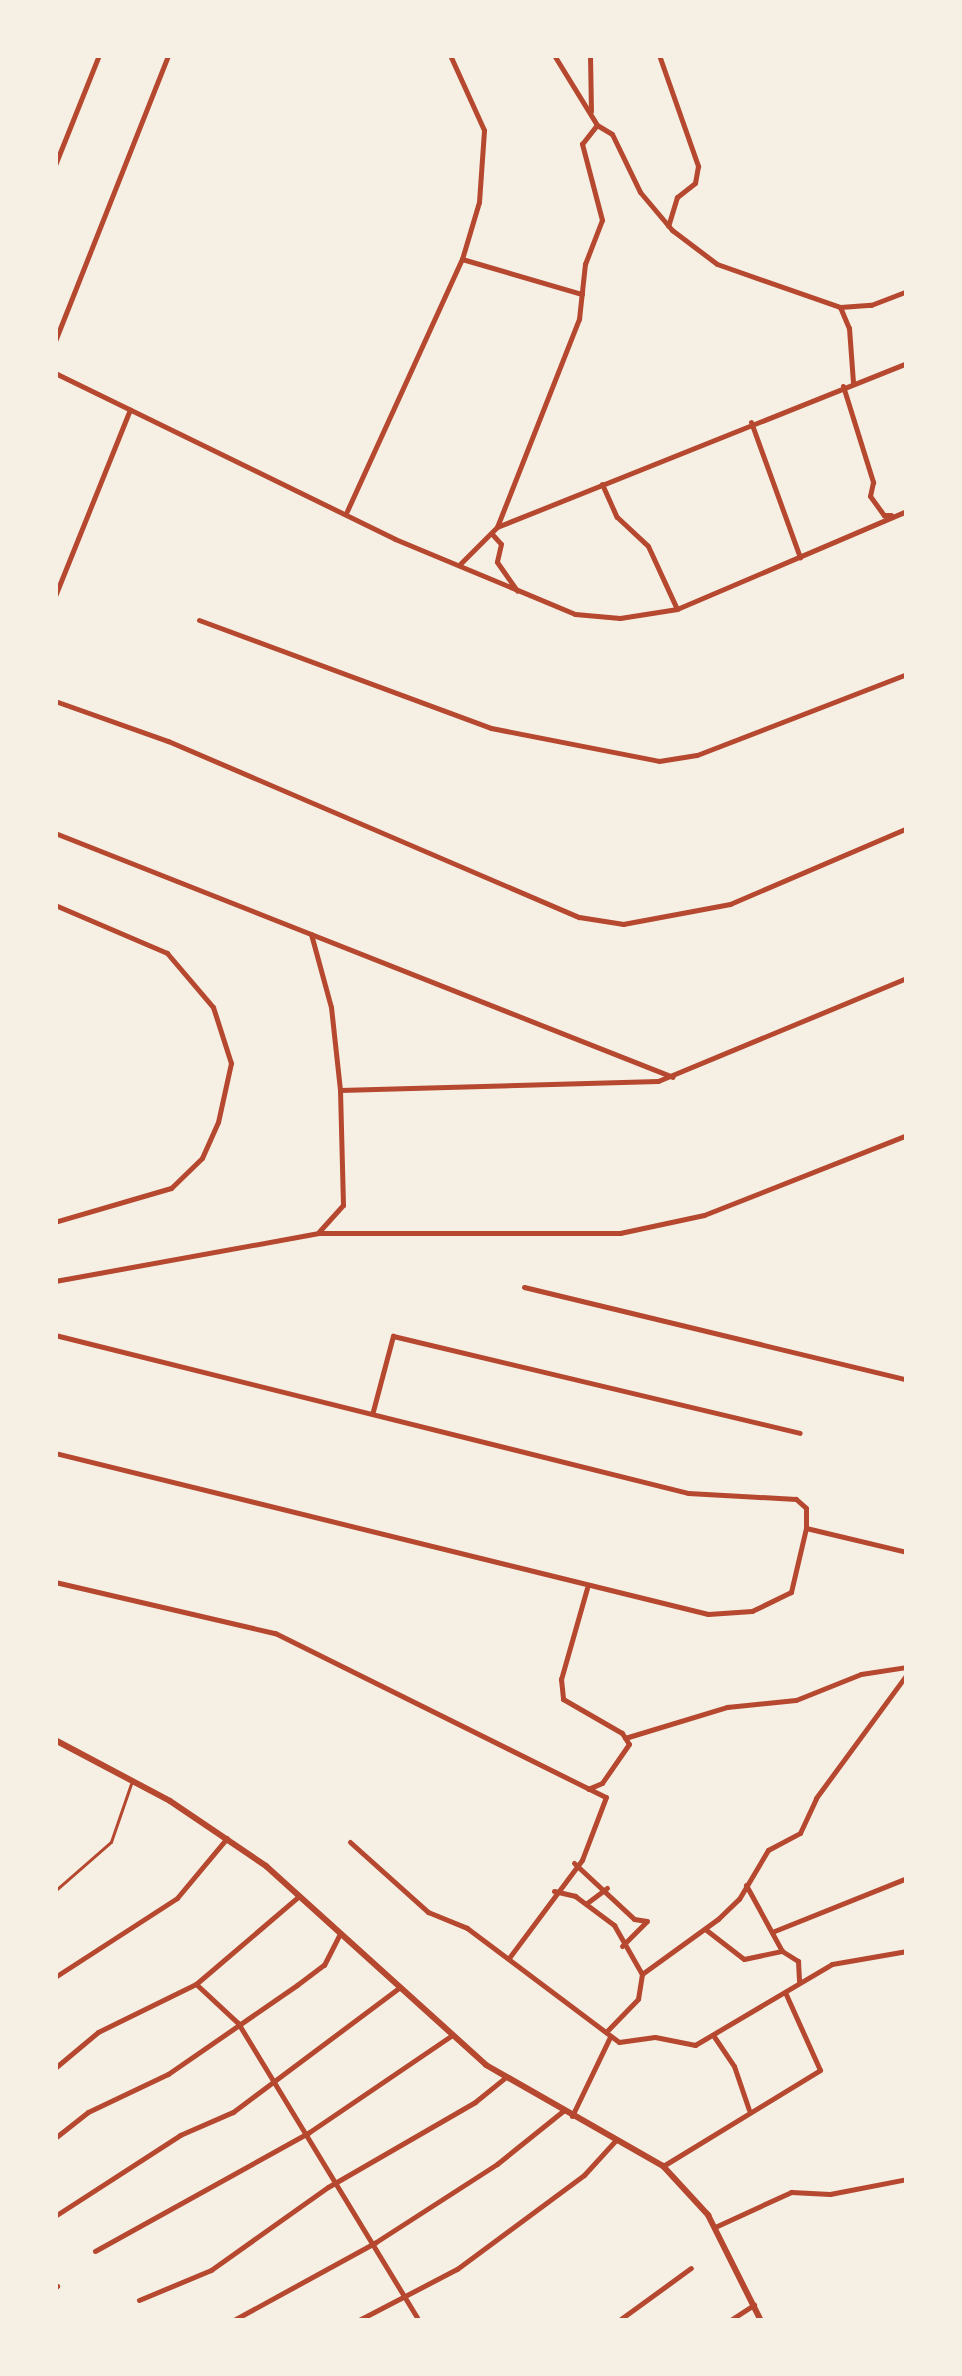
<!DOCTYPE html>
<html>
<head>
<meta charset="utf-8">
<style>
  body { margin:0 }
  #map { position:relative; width:962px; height:2376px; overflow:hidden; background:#f6efe4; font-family:"PT Sans",sans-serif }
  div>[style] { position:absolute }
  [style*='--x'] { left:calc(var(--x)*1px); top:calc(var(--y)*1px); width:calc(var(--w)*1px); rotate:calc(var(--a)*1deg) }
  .service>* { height:2.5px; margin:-1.25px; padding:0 1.25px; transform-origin:1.25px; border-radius:1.25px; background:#b5482f }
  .minor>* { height:5px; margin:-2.5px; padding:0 2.5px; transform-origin:2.5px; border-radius:2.5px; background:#b5482f }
  .tertiary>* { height:6px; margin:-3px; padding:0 3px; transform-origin:3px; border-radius:3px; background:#b5482f }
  span { translate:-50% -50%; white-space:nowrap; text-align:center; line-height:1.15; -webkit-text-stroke:10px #f6efe4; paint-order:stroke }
  .frame { position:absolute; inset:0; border:58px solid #f6efe4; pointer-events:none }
</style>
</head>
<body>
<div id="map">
  <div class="service">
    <i style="--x:55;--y:1891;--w:74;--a:-41.2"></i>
    <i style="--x:111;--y:1842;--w:65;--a:-71"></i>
  </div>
  <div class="minor">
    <i style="--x:554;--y:55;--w:82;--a:58.4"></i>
    <i style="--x:597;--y:125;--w:17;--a:31"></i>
    <i style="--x:612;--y:134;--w:64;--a:64.2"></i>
    <i style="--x:640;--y:192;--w:50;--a:49.9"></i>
    <i style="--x:672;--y:230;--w:56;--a:37.1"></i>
    <i style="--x:717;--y:264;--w:130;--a:19.3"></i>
    <i style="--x:840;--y:307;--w:31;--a:-4"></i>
    <i style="--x:871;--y:305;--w:39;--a:-21"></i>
    <i style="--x:590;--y:55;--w:56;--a:89"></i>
    <i style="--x:659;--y:55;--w:118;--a:70.6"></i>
    <i style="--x:698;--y:166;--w:17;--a:100"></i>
    <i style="--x:695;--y:183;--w:23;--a:142"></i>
    <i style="--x:677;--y:197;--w:30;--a:107"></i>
    <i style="--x:55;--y:165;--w:118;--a:-68.2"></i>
    <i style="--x:462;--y:259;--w:125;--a:16.3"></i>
    <i style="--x:840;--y:307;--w:23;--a:67"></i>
    <i style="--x:849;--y:328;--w:54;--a:85.8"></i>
    <i style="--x:55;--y:341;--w:308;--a:-68.4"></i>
    <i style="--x:55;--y:373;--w:378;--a:26"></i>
    <i style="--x:395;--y:539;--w:195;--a:22.6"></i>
    <i style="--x:575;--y:614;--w:45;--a:5.1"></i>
    <i style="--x:620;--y:618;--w:58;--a:-9"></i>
    <i style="--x:677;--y:609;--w:250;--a:-23.1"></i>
    <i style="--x:843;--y:386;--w:101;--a:72.6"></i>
    <i style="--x:873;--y:482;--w:14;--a:102"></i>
    <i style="--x:870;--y:496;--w:24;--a:54"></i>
    <i style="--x:884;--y:515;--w:7;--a:0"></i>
    <i style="--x:751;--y:422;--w:144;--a:70.1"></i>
    <i style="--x:602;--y:484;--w:36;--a:66"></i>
    <i style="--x:617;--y:517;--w:42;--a:43.1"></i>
    <i style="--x:648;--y:546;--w:67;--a:65.3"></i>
    <i style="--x:347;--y:511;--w:277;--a:-65.5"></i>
    <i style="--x:462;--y:259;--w:59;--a:-73.4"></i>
    <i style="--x:479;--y:202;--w:72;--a:-86"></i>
    <i style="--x:484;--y:130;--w:82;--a:-114.4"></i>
    <i style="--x:497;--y:527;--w:442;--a:-21.8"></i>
    <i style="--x:492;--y:534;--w:13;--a:48"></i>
    <i style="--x:501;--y:544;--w:18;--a:103"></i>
    <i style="--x:497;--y:562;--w:35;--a:55"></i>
    <i style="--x:460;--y:564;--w:52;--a:-45"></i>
    <i style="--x:497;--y:527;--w:224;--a:-68.5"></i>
    <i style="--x:579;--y:319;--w:55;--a:-83.8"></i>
    <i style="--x:585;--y:264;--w:47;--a:-68.9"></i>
    <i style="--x:602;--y:220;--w:79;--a:-104.7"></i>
    <i style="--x:582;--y:144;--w:24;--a:-52"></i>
    <i style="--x:55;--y:596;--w:201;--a:-68.1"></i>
    <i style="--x:199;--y:620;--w:311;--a:20.3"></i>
    <i style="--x:491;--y:728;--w:171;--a:11.1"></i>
    <i style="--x:659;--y:761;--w:38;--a:-9"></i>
    <i style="--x:697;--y:755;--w:225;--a:-21.1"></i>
    <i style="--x:55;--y:701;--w:120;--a:19.5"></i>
    <i style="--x:168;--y:741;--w:447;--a:23.2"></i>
    <i style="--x:579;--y:917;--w:45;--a:9"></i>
    <i style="--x:623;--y:924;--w:109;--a:-10.6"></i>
    <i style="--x:730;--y:904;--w:193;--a:-23.2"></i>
    <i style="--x:55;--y:833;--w:664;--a:21.55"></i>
    <i style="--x:55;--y:905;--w:122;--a:23.2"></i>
    <i style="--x:167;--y:953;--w:71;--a:49.6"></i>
    <i style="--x:213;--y:1007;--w:59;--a:72.2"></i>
    <i style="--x:231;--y:1063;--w:60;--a:102.4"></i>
    <i style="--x:218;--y:1122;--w:39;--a:114"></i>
    <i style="--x:202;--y:1158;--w:43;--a:135.9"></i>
    <i style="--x:171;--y:1188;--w:121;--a:163.7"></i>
    <i style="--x:311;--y:934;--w:76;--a:74.7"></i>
    <i style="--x:331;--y:1007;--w:83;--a:83.8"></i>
    <i style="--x:340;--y:1090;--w:115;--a:88.5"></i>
    <i style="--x:343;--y:1205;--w:36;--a:132"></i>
    <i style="--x:340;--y:1090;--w:318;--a:-1.6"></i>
    <i style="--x:658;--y:1081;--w:269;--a:-22.5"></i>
    <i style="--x:55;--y:1281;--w:268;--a:-10.3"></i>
    <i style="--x:319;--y:1233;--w:301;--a:0"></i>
    <i style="--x:620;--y:1233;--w:86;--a:-12.1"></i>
    <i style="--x:704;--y:1215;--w:218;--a:-21.5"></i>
    <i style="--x:524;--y:1287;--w:394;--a:13.6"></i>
    <i style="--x:55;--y:1335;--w:652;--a:14.01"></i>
    <i style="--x:688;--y:1493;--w:108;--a:3.2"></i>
    <i style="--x:796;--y:1499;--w:13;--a:42"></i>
    <i style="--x:806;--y:1508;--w:20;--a:90"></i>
    <i style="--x:806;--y:1528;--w:66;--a:103.2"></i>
    <i style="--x:791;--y:1592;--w:43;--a:154"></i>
    <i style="--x:752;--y:1611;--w:44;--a:176.1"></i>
    <i style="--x:708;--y:1614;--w:673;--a:-166.15"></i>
    <i style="--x:373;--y:1411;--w:78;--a:-75.1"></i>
    <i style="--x:393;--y:1336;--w:418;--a:13.4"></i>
    <i style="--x:806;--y:1528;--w:104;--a:13.4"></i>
    <i style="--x:55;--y:1582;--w:226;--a:13.1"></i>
    <i style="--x:275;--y:1633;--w:369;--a:26.4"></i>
    <i style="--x:606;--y:1797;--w:67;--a:110.9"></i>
    <i style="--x:582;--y:1860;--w:122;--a:126.7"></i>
    <i style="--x:587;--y:1588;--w:95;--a:105.9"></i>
    <i style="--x:561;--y:1679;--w:20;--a:84"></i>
    <i style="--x:563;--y:1699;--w:68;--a:30"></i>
    <i style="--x:622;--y:1733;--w:13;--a:58"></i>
    <i style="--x:629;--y:1744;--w:47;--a:124.7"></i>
    <i style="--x:602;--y:1783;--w:15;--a:157"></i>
    <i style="--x:625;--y:1738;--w:107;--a:-16.9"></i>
    <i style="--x:727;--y:1707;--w:69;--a:-5.8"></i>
    <i style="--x:796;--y:1700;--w:70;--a:-21.8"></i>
    <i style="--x:861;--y:1674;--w:47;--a:-8.7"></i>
    <i style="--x:350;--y:1842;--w:105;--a:41.9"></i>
    <i style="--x:428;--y:1912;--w:42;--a:22.3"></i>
    <i style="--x:467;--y:1928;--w:190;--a:36.9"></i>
    <i style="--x:619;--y:2042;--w:36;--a:-8"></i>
    <i style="--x:655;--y:2037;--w:41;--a:11.3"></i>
    <i style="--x:695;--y:2045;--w:159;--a:-30.6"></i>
    <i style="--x:832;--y:1964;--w:76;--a:-9.8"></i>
    <i style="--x:574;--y:1863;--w:82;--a:43"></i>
    <i style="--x:634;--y:1919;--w:13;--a:9"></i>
    <i style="--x:746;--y:1885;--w:75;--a:61.4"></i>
    <i style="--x:782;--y:1951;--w:19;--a:32"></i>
    <i style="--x:798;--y:1961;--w:21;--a:87"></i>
    <i style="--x:554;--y:1891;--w:22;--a:13"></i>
    <i style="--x:575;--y:1896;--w:49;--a:36.6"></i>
    <i style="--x:614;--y:1925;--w:56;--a:60.3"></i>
    <i style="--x:642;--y:1974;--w:25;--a:99"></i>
    <i style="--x:638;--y:1999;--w:46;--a:134.1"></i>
    <i style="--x:587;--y:1903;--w:25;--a:-37"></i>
    <i style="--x:705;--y:1929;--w:49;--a:37.6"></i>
    <i style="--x:744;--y:1959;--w:39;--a:-12"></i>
    <i style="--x:772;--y:1932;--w:145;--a:-21.8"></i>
    <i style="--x:622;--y:1946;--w:35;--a:-45"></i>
    <i style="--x:642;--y:1974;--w:94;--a:-35.9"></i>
    <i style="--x:718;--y:1919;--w:29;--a:-44"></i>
    <i style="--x:739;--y:1899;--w:57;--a:-59.4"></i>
    <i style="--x:768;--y:1850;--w:36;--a:-28"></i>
    <i style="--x:800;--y:1833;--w:38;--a:-65"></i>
    <i style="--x:816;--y:1798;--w:154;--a:-53.7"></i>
    <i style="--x:55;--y:1977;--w:145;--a:-32.9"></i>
    <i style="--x:177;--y:1898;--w:78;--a:-50.2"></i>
    <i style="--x:196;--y:1984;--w:57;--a:42.9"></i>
    <i style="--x:238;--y:2023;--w:349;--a:58.7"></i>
    <i style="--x:713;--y:2035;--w:37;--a:56"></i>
    <i style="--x:734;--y:2066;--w:46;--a:71.2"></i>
    <i style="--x:55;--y:2068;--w:56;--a:-39.9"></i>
    <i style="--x:98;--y:2032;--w:109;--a:-26.1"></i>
    <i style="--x:196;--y:1984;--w:135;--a:-40.5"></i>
    <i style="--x:572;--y:2116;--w:88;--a:-64.3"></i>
    <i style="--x:55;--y:2138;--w:42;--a:-38.2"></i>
    <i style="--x:88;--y:2112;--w:89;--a:-25.4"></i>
    <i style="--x:168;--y:2074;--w:157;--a:-34.6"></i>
    <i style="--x:297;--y:1985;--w:34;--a:-37"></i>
    <i style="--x:324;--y:1965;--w:36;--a:-63"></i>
    <i style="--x:663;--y:2166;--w:184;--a:-31.4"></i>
    <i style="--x:820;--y:2070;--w:85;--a:-114.2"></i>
    <i style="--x:55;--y:2216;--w:149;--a:-32.9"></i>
    <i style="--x:180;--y:2135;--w:58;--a:-23.5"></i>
    <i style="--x:233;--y:2112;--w:207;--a:-36.8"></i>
    <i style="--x:715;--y:2227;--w:84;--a:-24.7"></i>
    <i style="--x:791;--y:2192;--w:39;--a:3"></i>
    <i style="--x:830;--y:2194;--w:78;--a:-11"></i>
    <i style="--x:95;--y:2251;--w:244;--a:-29"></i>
    <i style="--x:308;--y:2133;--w:174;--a:-34.2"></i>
    <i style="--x:55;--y:2288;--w:3;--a:-45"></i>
    <i style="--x:139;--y:2300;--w:78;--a:-22.6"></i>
    <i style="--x:211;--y:2270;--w:143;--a:-35.4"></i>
    <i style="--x:328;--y:2187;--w:170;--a:-30"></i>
    <i style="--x:475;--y:2102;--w:38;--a:-39"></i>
    <i style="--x:232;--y:2321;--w:164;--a:-28.7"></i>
    <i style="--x:376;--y:2242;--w:144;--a:-32.8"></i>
    <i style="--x:497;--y:2164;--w:85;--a:-38.8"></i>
    <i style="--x:357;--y:2321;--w:113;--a:-27.5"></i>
    <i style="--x:457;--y:2269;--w:158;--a:-36.5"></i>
    <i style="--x:584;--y:2175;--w:47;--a:-47.6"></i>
    <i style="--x:618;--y:2321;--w:90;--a:-36"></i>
    <i style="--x:729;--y:2321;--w:30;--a:-33"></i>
  </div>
  <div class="tertiary">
    <i style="--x:55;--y:1740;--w:130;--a:27.9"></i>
    <i style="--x:170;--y:1801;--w:116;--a:34.1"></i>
    <i style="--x:266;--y:1866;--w:297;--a:42.1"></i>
    <i style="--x:486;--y:2065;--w:204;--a:29.7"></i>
    <i style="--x:663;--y:2166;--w:67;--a:47.4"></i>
    <i style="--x:708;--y:2215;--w:119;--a:63.4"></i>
  </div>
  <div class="frame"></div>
</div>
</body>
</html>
